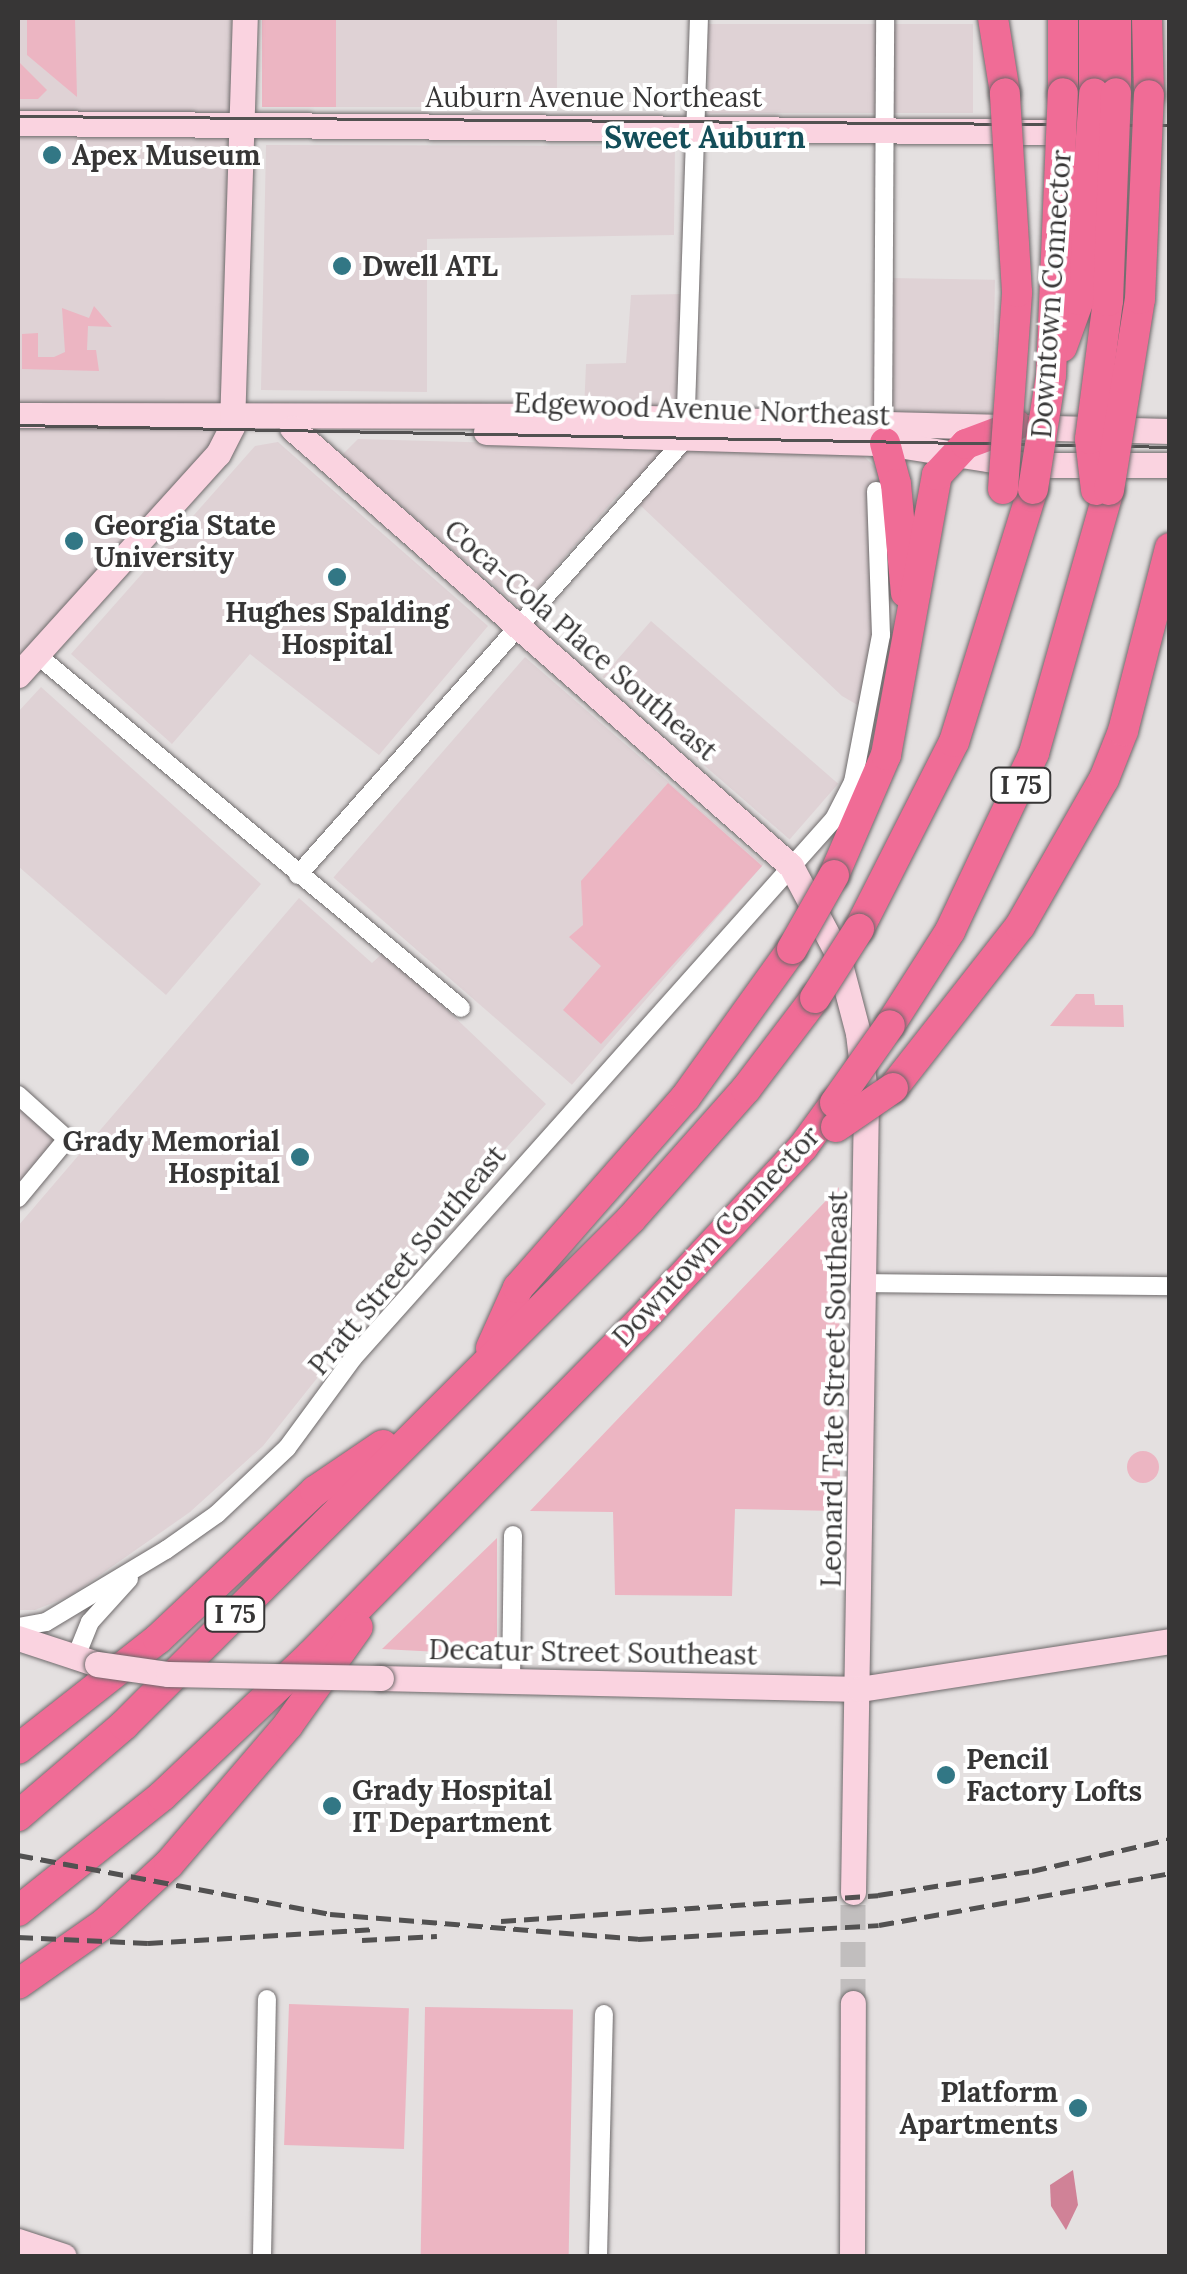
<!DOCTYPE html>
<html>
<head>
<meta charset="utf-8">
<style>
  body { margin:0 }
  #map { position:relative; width:1187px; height:2274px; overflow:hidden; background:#e4e0e0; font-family:Lora,serif }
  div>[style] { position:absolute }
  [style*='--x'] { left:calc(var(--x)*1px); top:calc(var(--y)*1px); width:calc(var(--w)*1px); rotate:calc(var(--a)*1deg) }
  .built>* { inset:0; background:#dfd2d5; transform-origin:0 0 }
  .green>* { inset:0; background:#ecb5c2; transform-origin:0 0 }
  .round { border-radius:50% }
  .water>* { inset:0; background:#d08297 }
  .secondary-tunnel>* { height:25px; margin-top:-12.5px; transform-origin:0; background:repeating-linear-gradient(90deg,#c1bebe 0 25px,transparent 0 37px) }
  .roads { filter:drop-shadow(0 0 2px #6e6a6b) drop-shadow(0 0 2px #6e6a6b) }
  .street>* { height:18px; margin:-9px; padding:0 9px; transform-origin:9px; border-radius:9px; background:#fff }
  .secondary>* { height:25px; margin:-12.5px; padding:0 12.5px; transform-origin:12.5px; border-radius:12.5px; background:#fad3e0 }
  .highway>* { height:30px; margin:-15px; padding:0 15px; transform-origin:15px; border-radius:15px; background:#f06c96 }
  .tram>* { height:2.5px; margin:-1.25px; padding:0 1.25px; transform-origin:1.25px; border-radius:1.25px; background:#525151 }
  .rail>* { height:5px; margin-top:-2.5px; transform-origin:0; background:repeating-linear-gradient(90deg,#525151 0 15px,transparent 0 23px) }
  .bridges { filter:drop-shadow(0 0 2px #6e6a6b) drop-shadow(0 0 2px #6e6a6b) }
  .secondary-bridge>* { height:25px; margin:-12.5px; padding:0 12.5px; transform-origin:12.5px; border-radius:12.5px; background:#fad3e0 }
  .highway-bridge>* { height:30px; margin:-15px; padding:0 15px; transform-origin:15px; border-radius:15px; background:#f06c96 }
  .dots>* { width:28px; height:28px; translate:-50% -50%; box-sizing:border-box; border:5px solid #fff; border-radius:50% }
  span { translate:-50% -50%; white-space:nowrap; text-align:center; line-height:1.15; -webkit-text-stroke:8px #fff; paint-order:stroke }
  .shield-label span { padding:2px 8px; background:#fff; border:2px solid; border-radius:8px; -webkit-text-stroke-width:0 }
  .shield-label { font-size:25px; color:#373636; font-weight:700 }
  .street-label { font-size:28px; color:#373636 }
  .poi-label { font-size:28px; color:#373636; font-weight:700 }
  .left { translate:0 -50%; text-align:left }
  .right { translate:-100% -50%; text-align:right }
  .neighbourhood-label { font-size:30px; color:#144e59; font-weight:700 }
  .frame { position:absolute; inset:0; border:20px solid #373636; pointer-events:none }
</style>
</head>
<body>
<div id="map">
  <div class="built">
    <i style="clip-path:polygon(18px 18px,240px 18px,242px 406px,18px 677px)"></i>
    <i style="left:336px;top:18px;width:221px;height:89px"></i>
    <i style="left:708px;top:24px;width:265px;height:89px"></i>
    <i style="clip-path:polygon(266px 145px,675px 146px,674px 235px,427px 239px,427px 392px,261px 390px)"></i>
    <i style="left:891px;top:278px;width:104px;height:134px;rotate:1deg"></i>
    <i style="clip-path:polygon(681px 294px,681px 409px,584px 410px,586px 364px,626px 363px,631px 295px)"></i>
    <i style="clip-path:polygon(358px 439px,860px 453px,884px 475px,896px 573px,894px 638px,880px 718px,842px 696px,623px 489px,521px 608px,342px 455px)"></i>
    <i style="clip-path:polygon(278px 442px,488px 626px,379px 755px,250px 654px,172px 744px,71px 654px,255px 446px)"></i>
    <i style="left:651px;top:621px;width:248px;height:74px;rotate:41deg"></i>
    <i style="left:525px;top:657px;width:316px;height:292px;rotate:41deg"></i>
    <i style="clip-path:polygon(41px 687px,261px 884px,166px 995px,18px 866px,18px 712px)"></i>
    <i style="clip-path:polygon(299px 898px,372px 963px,385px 951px,546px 1104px,341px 1331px,318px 1377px,263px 1446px,190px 1512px,70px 1596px,35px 1610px,18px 1610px,18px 1226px)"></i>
    <i style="clip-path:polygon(18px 1097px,74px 1146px,18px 1212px)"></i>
  </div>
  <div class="green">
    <i style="clip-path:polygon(27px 18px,75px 18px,77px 97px,27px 55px)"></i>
    <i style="left:262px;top:20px;width:74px;height:87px"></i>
    <i style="clip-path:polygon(18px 61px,47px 90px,38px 99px,18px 99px)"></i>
    <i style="clip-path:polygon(94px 306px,112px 327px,88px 326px,87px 350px,96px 350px,99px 371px,22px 369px,22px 334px,38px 333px,38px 357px,54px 357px,65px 352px,62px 308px,89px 318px)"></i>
    <i style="clip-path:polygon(668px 783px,762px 866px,601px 1044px,563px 1010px,601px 966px,569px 937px,583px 925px,581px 881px)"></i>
    <i style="clip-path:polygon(1076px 994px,1094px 994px,1095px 1005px,1123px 1005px,1124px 1027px,1050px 1026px)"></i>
    <i style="clip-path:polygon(839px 1187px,840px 1511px,735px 1509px,732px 1596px,615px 1595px,613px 1512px,530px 1511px)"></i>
    <i class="round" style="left:1127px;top:1451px;width:32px;height:32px"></i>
    <i style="clip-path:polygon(497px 1538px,497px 1655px,382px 1649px)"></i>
    <i style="left:289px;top:2004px;width:120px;height:141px;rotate:2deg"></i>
    <i style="left:425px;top:2007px;width:148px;height:249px;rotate:1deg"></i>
  </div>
  <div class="water">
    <i style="clip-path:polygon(1073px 2170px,1078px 2205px,1066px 2230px,1051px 2206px,1050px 2185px)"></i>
  </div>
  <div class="secondary-tunnel">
    <i style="--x:853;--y:2003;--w:111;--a:-90"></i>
  </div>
  <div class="roads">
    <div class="street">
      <i style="--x:883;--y:432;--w:414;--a:-89.7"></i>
      <i style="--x:36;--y:654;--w:553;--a:39.79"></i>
      <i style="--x:298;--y:875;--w:583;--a:-48.41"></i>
      <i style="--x:685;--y:439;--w:421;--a:-88.1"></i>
      <i style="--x:18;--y:1095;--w:66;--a:41.9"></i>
      <i style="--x:67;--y:1139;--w:77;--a:129.7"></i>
      <i style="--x:865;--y:1283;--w:305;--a:0.6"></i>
      <i style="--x:18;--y:1627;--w:28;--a:-10"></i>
      <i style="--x:46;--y:1622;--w:140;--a:-31"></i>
      <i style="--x:166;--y:1550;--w:62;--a:-35.2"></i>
      <i style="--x:217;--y:1514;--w:96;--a:-43.3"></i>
      <i style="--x:287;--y:1448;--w:112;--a:-53.7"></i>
      <i style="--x:353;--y:1358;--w:722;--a:-48.25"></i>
      <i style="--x:834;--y:819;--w:42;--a:-62.8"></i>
      <i style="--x:853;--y:782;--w:150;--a:-79.2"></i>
      <i style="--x:881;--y:635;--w:144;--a:-92"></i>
      <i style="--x:75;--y:1659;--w:40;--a:-68"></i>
      <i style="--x:90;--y:1622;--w:58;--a:-47.8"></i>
      <i style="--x:511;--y:1679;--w:144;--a:-89.2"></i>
      <i style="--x:262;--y:2256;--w:257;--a:-88.9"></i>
      <i style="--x:598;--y:2256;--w:242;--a:-88.6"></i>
    </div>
    <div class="secondary">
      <i style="--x:18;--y:123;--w:1062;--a:0.49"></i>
      <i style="--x:18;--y:415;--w:549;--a:0.1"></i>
      <i style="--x:567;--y:416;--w:603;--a:1.42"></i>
      <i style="--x:292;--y:428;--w:664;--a:41.28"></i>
      <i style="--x:791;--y:866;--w:98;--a:62.1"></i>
      <i style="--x:837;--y:953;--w:83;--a:75.3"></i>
      <i style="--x:858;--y:1033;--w:68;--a:83.3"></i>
      <i style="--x:866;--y:1101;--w:791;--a:90.94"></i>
      <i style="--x:486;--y:432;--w:399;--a:1.6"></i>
      <i style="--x:885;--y:443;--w:142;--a:8.9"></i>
      <i style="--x:1025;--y:465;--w:145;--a:0"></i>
      <i style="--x:18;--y:675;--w:298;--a:-47.9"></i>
      <i style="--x:218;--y:454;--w:31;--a:-63"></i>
      <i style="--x:232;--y:426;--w:408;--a:-88.2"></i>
      <i style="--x:18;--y:1638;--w:83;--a:18.2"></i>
      <i style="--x:381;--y:1678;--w:479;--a:1.3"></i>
      <i style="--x:860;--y:1689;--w:314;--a:-8.8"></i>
      <i style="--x:18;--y:2241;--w:48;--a:18.1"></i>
      <i style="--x:852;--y:2256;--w:253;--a:-89.8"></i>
    </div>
    <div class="highway">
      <i style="--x:993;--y:18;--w:76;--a:80.9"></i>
      <i style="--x:1063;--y:18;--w:75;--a:90"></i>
      <i style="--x:1116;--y:18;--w:75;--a:90"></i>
      <i style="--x:1147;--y:18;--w:77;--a:88.5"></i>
      <i style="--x:1094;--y:94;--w:76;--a:-90"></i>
      <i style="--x:885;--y:443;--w:42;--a:75"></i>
      <i style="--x:896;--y:484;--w:109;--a:84.8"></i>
      <i style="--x:834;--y:875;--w:131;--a:-66.6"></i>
      <i style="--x:886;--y:755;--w:285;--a:-79.7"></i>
      <i style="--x:937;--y:475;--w:42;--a:-46.9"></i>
      <i style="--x:966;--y:444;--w:54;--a:-20.4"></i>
      <i style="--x:859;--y:929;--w:210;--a:-63.1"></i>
      <i style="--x:954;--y:742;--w:265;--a:-72.7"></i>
      <i style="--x:890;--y:1025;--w:112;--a:-57.4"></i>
      <i style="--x:950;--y:931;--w:197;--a:-64.7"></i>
      <i style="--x:1034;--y:753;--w:273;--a:-74.1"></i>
      <i style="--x:893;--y:1088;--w:206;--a:-51.9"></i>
      <i style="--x:1020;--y:926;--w:169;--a:-60.3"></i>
      <i style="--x:1104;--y:779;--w:52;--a:-68.4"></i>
      <i style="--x:1123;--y:731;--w:189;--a:-75.6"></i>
      <i style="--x:491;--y:1348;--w:66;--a:-65.8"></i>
      <i style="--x:518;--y:1288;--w:253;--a:-48.7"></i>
      <i style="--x:685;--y:1098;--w:183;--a:-54.3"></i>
      <i style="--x:18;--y:1749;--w:178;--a:-38.2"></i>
      <i style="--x:158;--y:1639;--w:216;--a:-43.3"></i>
      <i style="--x:315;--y:1491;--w:82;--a:-34.1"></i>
      <i style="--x:18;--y:1816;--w:140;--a:-40.6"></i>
      <i style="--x:124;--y:1725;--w:716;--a:-44.94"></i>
      <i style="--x:631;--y:1219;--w:174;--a:-48.5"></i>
      <i style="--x:746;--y:1089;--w:114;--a:-52.8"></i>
      <i style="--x:18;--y:1911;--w:184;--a:-38.6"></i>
      <i style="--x:162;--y:1796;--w:205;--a:-43.4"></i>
      <i style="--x:311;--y:1655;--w:483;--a:-45.4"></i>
      <i style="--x:650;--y:1311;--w:224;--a:-47"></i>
      <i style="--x:803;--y:1147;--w:54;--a:-54"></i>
      <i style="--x:18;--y:1984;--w:106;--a:-35"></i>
      <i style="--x:105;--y:1923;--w:87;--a:-42.7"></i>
      <i style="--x:169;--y:1864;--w:183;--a:-49.4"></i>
      <i style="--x:288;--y:1725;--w:120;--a:-54.5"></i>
    </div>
  </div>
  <div class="tram">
    <i style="--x:18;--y:116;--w:1152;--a:0.45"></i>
    <i style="--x:18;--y:425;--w:1152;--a:1.09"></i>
  </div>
  <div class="rail">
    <i style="--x:18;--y:1855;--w:318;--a:10.7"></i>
    <i style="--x:330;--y:1914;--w:309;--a:4.6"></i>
    <i style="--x:638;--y:1939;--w:241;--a:-3.3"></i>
    <i style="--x:879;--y:1925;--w:296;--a:-10.1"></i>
    <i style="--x:501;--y:1921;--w:378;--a:-3.9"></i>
    <i style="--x:878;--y:1895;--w:156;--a:-8.9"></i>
    <i style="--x:1032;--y:1871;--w:142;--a:-13.1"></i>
    <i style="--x:18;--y:1937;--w:130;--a:2.6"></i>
    <i style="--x:148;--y:1943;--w:228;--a:-3.5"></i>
    <i style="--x:362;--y:1940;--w:75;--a:-3.1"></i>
  </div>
  <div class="bridges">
    <div class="secondary-bridge">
      <i style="--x:97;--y:1664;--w:72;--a:8"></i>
      <i style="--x:168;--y:1674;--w:213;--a:1.1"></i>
    </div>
    <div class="highway-bridge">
      <i style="--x:1062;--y:347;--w:50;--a:-70.1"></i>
      <i style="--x:1079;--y:300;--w:207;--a:-85.8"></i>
      <i style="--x:1003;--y:489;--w:197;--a:-85.9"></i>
      <i style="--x:1017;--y:292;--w:199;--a:-93.5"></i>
      <i style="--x:1033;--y:489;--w:115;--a:-81"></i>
      <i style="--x:1051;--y:375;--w:282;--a:-87.6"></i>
      <i style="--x:1096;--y:490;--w:51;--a:-96.7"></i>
      <i style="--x:1090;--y:439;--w:139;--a:-82.6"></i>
      <i style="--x:1108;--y:301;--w:208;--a:-87.8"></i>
      <i style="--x:1109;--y:490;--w:193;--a:-80.8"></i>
      <i style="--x:1140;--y:299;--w:204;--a:-87.5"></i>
      <i style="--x:792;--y:949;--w:85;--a:-60.4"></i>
      <i style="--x:815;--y:998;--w:82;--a:-57.5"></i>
      <i style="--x:835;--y:1103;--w:95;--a:-54.8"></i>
      <i style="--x:836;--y:1127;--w:69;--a:-34.4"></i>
    </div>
  </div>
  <div class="dots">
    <i style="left:52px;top:155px;background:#327785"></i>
    <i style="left:342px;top:266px;background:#327785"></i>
    <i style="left:74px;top:541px;background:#327785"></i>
    <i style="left:337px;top:577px;background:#327785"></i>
    <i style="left:300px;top:1157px;background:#327785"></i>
    <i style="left:946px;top:1775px;background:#327785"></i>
    <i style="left:332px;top:1806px;background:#327785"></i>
    <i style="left:1078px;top:2108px;background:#327785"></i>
  </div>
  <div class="shield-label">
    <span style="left:1021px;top:785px">I 75</span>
    <span style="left:235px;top:1614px">I 75</span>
  </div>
  <div class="street-label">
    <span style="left:594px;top:97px">Auburn Avenue Northeast</span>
    <span style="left:1051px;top:294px;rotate:-86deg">Downtown Connector</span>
    <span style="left:702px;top:409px;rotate:2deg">Edgewood Avenue Northeast</span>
    <span style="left:581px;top:640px;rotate:41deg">Coca-Cola Place Southeast</span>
    <span style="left:716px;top:1236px;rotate:-47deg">Downtown Connector</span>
    <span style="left:407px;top:1260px;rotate:-50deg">Pratt Street Southeast</span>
    <span style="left:834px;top:1389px;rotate:-89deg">Leonard Tate Street Southeast</span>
    <span style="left:593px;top:1652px;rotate:1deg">Decatur Street Southeast</span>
  </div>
  <div class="poi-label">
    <span class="left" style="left:72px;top:155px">Apex Museum</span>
    <span class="left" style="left:362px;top:266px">Dwell ATL</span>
    <span class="left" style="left:94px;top:541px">Georgia State<br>University</span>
    <span style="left:337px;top:628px">Hughes Spalding<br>Hospital</span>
    <span class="right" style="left:280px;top:1157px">Grady Memorial<br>Hospital</span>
    <span class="left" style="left:966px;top:1775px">Pencil<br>Factory Lofts</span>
    <span class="left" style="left:352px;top:1806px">Grady Hospital<br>IT Department</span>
    <span class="right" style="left:1058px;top:2108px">Platform<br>Apartments</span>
  </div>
  <div class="neighbourhood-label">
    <span style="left:705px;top:137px">Sweet Auburn</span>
  </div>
  <div class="frame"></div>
</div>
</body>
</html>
